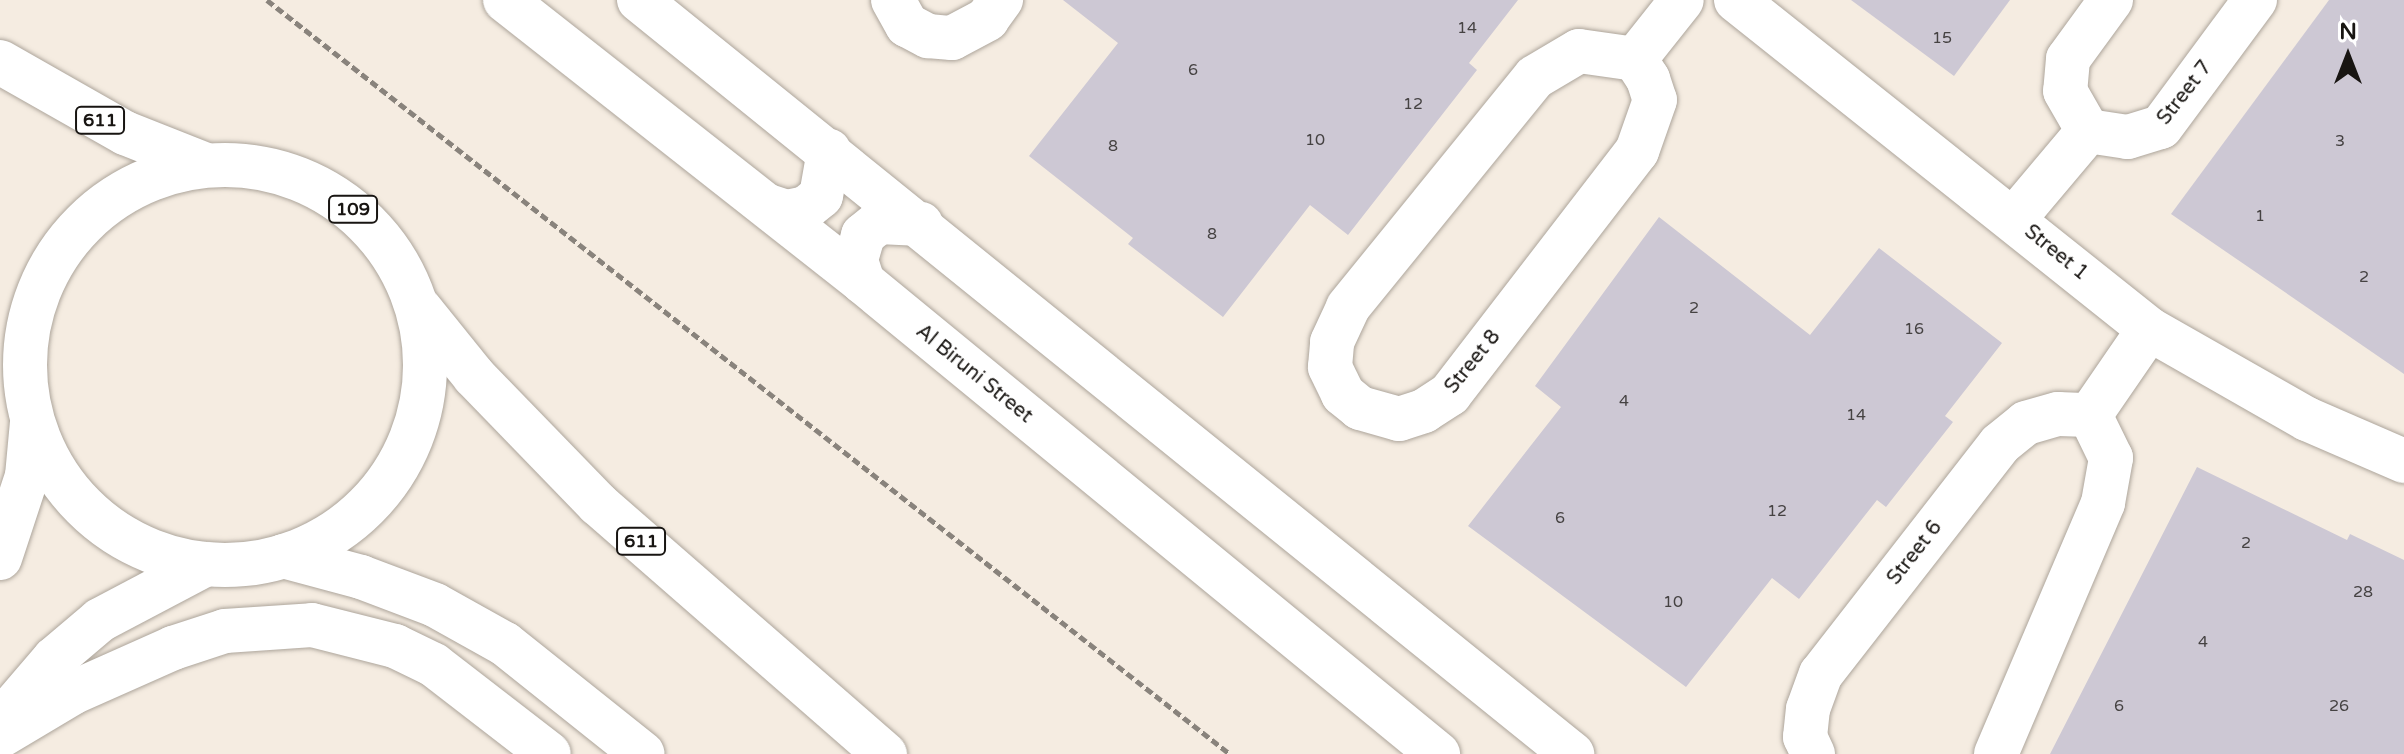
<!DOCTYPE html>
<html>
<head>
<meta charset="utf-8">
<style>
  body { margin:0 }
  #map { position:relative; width:2404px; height:754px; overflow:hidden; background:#f5ece1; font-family:"Varela Round",sans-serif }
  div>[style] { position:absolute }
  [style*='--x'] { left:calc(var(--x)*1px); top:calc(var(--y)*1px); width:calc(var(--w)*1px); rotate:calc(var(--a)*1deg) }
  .building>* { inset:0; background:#cdc8d4 }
  .path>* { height:5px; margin-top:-2.5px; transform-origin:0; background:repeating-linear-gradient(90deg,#89837c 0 8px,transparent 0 12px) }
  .roads { filter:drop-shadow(0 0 2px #ada59b) drop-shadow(0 0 2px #ada59b) }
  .street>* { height:44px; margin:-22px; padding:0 22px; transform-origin:22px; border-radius:22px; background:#fff }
  .secondary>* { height:44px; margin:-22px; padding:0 22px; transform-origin:22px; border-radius:22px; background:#fff }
  .primary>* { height:44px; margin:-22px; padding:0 22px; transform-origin:22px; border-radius:22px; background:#fff }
  .primary>.ring { margin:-22px; padding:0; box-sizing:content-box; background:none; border:44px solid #fff; border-radius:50% }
  span { translate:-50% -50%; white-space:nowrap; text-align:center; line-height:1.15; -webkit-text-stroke:6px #fff; paint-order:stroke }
  .number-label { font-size:16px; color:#454242 }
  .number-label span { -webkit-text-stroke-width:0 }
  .shield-label span { padding:2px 6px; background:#fff; border:2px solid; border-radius:6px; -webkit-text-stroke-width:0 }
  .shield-label { font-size:18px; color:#181512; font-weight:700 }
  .street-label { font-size:20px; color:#181512 }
  .north { position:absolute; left:2308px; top:16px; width:80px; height:80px; -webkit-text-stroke:6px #fff; paint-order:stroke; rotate:0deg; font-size:22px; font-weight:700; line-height:32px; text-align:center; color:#181512 }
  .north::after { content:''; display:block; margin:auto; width:28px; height:36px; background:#181512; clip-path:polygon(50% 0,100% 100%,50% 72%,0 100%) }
</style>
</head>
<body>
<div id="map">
  <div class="building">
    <i style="clip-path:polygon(1063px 0,1518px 0,1469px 63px,1477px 70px,1348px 235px,1310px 205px,1223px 317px,1128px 244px,1133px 238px,1029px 156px,1118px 43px)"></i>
    <i style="clip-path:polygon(1851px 0,2010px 0,1954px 76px)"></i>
    <i style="clip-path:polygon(2329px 0,2404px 0,2404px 374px,2171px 214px)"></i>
    <i style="clip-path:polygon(1659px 217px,1810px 335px,1879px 248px,2002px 343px,1945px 416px,1953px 422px,1886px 507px,1877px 500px,1799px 599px,1772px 578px,1686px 687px,1468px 526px,1561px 407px,1535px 386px)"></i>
    <i style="clip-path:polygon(2197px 467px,2347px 540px,2350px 534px,2404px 560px,2404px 754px,2050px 754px)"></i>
  </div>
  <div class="path">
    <i style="--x:267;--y:0;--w:1223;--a:38.06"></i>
  </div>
  <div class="roads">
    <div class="street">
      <i style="--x:893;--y:0;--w:29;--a:61"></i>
      <i style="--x:907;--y:25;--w:24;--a:28"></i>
      <i style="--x:928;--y:36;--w:24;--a:5"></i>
      <i style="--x:952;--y:38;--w:40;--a:-28"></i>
      <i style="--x:987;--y:19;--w:24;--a:-54"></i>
      <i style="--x:1736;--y:0;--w:528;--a:38.54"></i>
      <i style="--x:2149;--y:329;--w:182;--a:29.7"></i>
      <i style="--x:2307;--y:419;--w:106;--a:23.4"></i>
      <i style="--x:2111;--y:0;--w:73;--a:126.1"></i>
      <i style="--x:2068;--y:59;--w:32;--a:95"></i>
      <i style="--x:2065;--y:91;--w:46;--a:60.1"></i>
      <i style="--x:2088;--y:131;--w:40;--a:8.5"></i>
      <i style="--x:2128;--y:137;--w:34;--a:-17"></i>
      <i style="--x:2161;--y:127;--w:158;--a:-53.5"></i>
      <i style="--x:1579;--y:51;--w:57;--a:8.1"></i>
      <i style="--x:1635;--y:59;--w:24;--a:57"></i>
      <i style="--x:1648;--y:79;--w:22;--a:72"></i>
      <i style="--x:1655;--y:100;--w:54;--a:109.4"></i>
      <i style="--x:1637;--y:151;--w:307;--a:127.6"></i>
      <i style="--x:1450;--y:394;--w:31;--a:147"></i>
      <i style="--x:1424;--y:411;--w:26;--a:162"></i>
      <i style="--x:1399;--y:419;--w:41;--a:-164.2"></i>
      <i style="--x:1360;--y:408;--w:22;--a:-141"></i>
      <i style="--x:1343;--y:394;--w:30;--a:-116"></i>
      <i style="--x:1330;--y:367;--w:25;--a:-85"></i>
      <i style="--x:1332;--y:342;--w:38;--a:-65"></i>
      <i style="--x:1348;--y:307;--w:296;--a:-50.9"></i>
      <i style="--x:1535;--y:77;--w:51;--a:-30.6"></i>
      <i style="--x:1635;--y:59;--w:75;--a:-51.5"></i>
      <i style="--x:2014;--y:219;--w:115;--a:-49.9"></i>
      <i style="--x:2090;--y:415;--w:104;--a:-55.5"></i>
      <i style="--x:1813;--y:754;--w:19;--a:-115"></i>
      <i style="--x:1805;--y:737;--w:28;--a:-84"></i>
      <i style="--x:1808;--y:709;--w:37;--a:-70"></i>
      <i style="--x:1821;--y:674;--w:291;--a:-52.1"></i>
      <i style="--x:2000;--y:444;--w:33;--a:-39"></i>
      <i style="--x:2026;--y:423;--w:33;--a:-16"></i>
      <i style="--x:2058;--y:414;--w:32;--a:2"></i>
      <i style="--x:1996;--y:754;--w:273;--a:-66.9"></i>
      <i style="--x:2103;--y:503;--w:46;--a:-79.9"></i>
      <i style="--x:2111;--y:458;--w:48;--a:-116"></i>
    </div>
    <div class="secondary">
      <i style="--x:505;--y:0;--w:456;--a:38.2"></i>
      <i style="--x:863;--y:282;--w:744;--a:39.38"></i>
      <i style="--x:639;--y:0;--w:1200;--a:38.94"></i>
      <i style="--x:768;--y:206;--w:20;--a:18"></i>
      <i style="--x:787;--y:212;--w:19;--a:-12"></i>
      <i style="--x:806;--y:208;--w:19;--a:-39"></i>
      <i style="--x:821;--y:196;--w:46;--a:-79.9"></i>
      <i style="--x:863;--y:282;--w:23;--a:-108"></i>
      <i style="--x:856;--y:260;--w:26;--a:-74"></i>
      <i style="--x:863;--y:235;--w:21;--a:-39"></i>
      <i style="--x:879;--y:222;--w:42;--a:2.7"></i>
      <i style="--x:0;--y:558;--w:86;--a:-71.8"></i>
      <i style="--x:27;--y:476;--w:54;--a:-84.7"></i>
      <i style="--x:0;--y:722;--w:83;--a:-49.4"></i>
      <i style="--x:54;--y:659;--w:60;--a:-40.3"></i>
      <i style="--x:100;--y:620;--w:120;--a:-27.8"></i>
    </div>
    <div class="primary">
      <i style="--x:0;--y:62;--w:144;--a:29.6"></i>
      <i style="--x:125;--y:133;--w:87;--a:21.6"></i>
      <i class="ring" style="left:25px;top:165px;width:356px;height:356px"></i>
      <i style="--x:420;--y:309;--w:86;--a:51.1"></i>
      <i style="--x:474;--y:376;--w:178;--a:45.9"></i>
      <i style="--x:598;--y:504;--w:381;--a:41.1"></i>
      <i style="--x:283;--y:556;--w:81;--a:15.1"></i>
      <i style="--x:361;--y:577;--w:79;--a:20.7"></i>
      <i style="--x:435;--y:605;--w:80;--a:29.1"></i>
      <i style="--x:505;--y:644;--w:176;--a:38.6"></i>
      <i style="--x:0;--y:736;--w:84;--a:-30.8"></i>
      <i style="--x:72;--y:693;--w:111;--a:-24"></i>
      <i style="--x:173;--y:648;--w:55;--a:-18.1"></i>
      <i style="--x:225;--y:631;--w:87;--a:-3.9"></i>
      <i style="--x:312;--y:625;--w:86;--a:14.2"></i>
      <i style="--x:395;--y:646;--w:43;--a:26"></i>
      <i style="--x:434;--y:665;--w:145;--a:37.7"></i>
    </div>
  </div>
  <div class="number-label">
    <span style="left:1467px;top:28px">14</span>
    <span style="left:1942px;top:38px">15</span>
    <span style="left:1193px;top:70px">6</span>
    <span style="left:1413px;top:104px">12</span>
    <span style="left:1315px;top:140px">10</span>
    <span style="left:2340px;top:141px">3</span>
    <span style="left:1113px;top:146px">8</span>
    <span style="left:2260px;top:216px">1</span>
    <span style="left:1212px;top:234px">8</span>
    <span style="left:2364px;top:277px">2</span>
    <span style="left:1694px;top:308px">2</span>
    <span style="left:1914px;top:329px">16</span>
    <span style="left:1624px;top:401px">4</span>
    <span style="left:1856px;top:415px">14</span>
    <span style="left:1777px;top:511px">12</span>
    <span style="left:1560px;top:518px">6</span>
    <span style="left:2246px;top:543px">2</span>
    <span style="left:2363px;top:592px">28</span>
    <span style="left:1673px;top:602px">10</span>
    <span style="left:2203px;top:642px">4</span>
    <span style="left:2119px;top:706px">6</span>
    <span style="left:2339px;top:706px">26</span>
  </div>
  <div class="shield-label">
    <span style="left:100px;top:120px">611</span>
    <span style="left:353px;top:209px">109</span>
    <span style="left:641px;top:541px">611</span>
  </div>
  <div class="street-label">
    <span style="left:2185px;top:93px;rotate:-52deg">Street 7</span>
    <span style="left:2056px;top:253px;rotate:39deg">Street 1</span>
    <span style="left:1473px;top:362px;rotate:-51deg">Street 8</span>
    <span style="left:974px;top:374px;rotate:39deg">Al Biruni Street</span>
    <span style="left:1915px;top:553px;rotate:-52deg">Street 6</span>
  </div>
  <div class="north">N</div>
</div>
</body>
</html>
